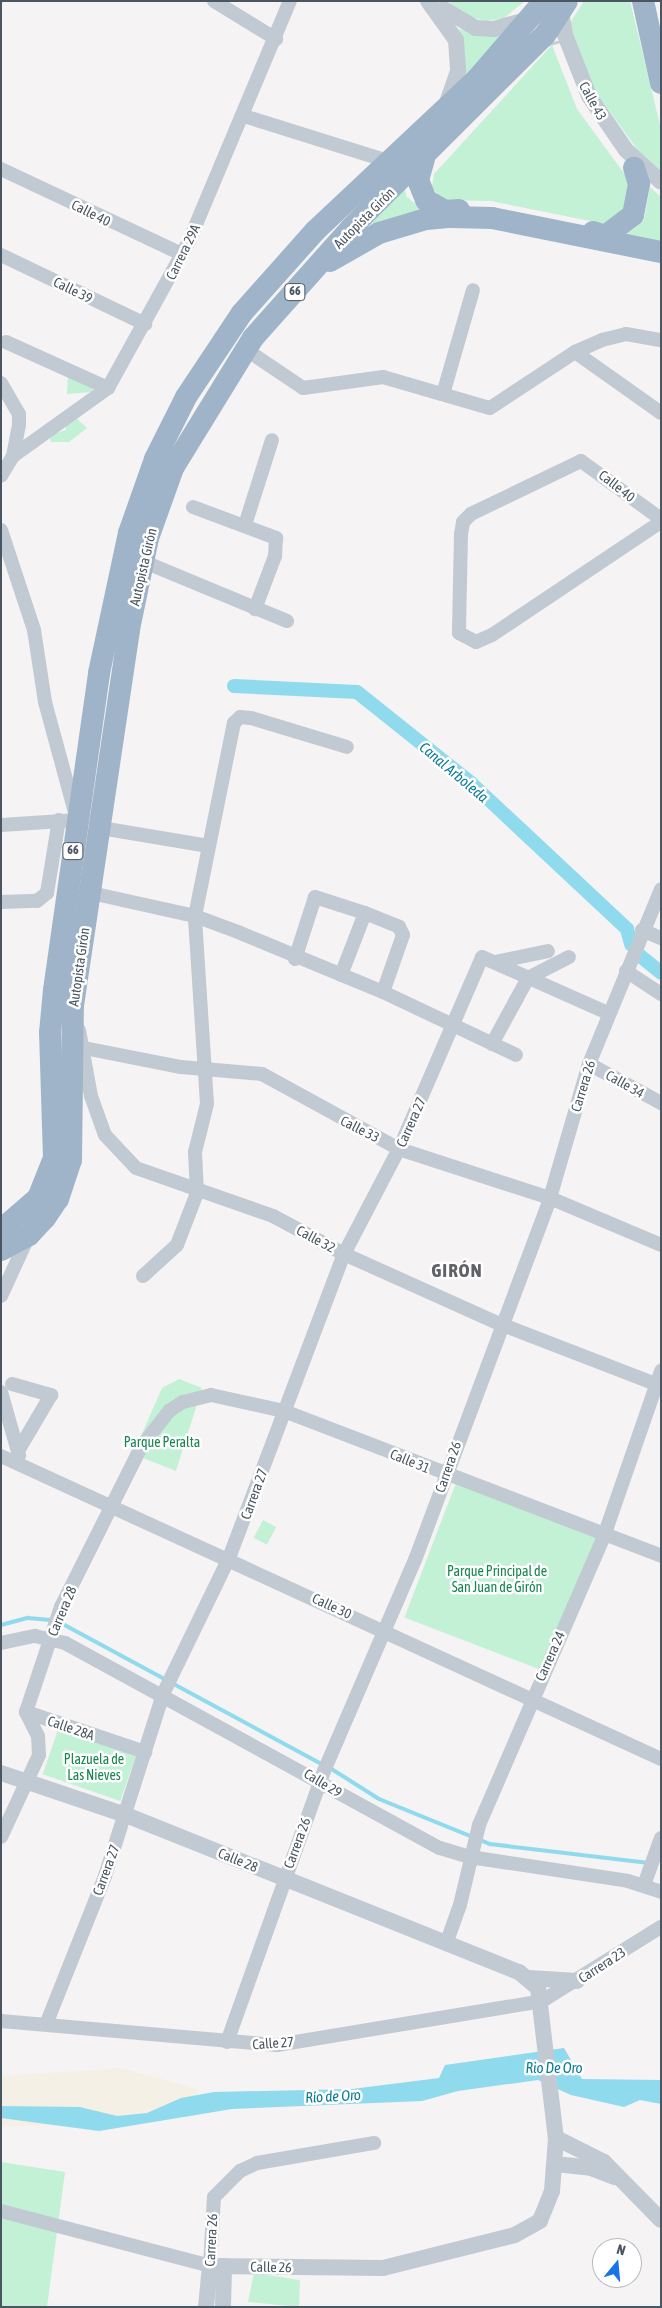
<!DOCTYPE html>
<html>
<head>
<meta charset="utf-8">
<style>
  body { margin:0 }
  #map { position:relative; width:662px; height:2308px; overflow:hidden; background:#f5f3f3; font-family:"Asap Condensed",sans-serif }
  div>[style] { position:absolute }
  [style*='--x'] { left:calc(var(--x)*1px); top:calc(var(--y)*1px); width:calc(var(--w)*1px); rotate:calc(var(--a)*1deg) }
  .green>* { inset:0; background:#c3f1d5; transform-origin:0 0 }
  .sand>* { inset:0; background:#f5f0e5 }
  .water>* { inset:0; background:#90daee }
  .stream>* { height:4px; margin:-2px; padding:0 2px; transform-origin:2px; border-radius:2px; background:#90daee }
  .canal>* { height:14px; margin:-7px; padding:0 7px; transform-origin:7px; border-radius:7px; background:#90daee }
  .tertiary-tunnel>* { height:16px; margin-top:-8px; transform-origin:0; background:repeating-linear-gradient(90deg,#caccce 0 16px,transparent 0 24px) }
  .minor>* { height:14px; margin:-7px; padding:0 7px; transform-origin:7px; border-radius:7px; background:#c1cad2 }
  .tertiary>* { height:16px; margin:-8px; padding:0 8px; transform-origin:8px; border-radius:8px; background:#c1cad2 }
  .trunk>* { height:22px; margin:-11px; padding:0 11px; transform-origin:11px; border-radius:11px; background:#9fb4c9 }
  span { translate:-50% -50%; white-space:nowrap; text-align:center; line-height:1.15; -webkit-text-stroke:5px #fff; paint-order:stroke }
  .shield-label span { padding:1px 4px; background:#fff; border:1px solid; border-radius:4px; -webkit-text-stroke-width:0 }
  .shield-label { font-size:12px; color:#4a5661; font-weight:700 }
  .street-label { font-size:14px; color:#4a5661 }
  .park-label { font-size:14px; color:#17864f }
  .water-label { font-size:15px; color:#0c7c9b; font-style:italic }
  .district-label { font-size:19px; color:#5f6368; font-weight:700; letter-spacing:1px }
  .frame { position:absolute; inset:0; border:2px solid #4a5661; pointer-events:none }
  .north { position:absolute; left:592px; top:2238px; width:50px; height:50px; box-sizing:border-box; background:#fff; border:1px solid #b7bbc0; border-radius:50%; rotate:17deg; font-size:14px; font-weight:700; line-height:20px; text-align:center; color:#4a5661 }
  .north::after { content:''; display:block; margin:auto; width:18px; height:22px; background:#1a73e8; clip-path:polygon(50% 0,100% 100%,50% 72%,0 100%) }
</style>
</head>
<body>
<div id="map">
  <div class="green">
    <i style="clip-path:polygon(448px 1px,525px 1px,504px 18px,485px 21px,466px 16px)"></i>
    <i style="clip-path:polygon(584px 1px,630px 1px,661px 129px,661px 172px,637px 149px,592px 87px,568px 26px)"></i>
    <i style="clip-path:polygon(459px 29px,470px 32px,511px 30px,462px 81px,465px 52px)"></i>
    <i style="clip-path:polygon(552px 45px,577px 109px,629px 180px,631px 208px,605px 224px,491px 201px,442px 200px,432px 187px,434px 174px)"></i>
    <i style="clip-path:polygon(405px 186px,406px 196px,425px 212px,366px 229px)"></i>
    <i style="clip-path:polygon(650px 187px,661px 197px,661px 246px,620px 238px,644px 220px)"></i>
    <i style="clip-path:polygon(68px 375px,93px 383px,92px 392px,67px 394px)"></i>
    <i style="clip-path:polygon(76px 418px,87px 428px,69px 442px,51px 442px,49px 435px,66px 430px,66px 424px)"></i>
    <i style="clip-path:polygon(179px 1379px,202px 1388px,176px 1471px,133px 1454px,162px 1388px)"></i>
    <i style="left:456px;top:1483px;width:153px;height:144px;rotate:21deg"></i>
    <i style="left:263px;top:1520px;width:15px;height:20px;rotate:28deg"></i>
    <i style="left:59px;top:1727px;width:82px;height:50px;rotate:19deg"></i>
    <i style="clip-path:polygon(1px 2162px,65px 2172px,47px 2307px,1px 2307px)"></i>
    <i style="clip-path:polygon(254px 2273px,300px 2280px,299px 2307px,248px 2302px)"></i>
  </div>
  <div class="sand">
    <i style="clip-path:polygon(122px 2068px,198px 2089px,198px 2108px,91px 2125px,1px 2126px,1px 2076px)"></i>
  </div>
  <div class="water">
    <i style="clip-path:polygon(564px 2048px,582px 2079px,661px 2080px,661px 2104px,640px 2100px,624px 2107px,571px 2095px,538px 2080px,458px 2091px,422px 2101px,232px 2109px,99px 2131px,1px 2118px,1px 2106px,80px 2107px,117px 2116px,147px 2113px,181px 2098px,214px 2092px,352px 2089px,439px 2078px,445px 2065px)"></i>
  </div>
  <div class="stream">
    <i style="--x:59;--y:1622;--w:301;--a:28.4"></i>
    <i style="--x:1;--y:1625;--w:28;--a:-15"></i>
    <i style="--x:28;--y:1618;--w:25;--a:5"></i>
    <i style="--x:330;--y:1768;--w:58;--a:32.3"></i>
    <i style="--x:379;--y:1799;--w:120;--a:22.1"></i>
    <i style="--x:490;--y:1844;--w:160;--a:6.8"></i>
  </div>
  <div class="canal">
    <i style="--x:234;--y:686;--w:123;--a:2.8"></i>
    <i style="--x:357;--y:692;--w:146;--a:38.6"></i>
    <i style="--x:471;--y:783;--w:214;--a:43.1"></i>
    <i style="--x:627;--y:929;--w:16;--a:75"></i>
    <i style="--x:639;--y:955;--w:28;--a:39"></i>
  </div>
  <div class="tertiary-tunnel">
    <i style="--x:550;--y:18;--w:27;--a:75"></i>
  </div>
  <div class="minor">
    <i style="--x:214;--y:1;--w:73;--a:31.5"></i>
    <i style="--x:244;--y:116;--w:154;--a:17.4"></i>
    <i style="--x:1;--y:169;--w:200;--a:25.2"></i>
    <i style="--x:1;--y:255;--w:160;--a:25.6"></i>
    <i style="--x:6;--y:342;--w:112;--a:24.3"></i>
    <i style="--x:245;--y:349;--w:70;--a:33.9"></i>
    <i style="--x:303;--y:388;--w:81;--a:-7.8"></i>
    <i style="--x:383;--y:377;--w:111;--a:16.2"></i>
    <i style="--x:490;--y:408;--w:102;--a:-33.4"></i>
    <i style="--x:575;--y:352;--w:30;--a:-24"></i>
    <i style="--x:602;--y:340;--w:25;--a:-14"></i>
    <i style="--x:626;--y:334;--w:36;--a:10"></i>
    <i style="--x:575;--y:352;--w:105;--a:35.3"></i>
    <i style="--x:1;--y:383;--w:36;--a:60"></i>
    <i style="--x:19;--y:414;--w:11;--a:90"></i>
    <i style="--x:19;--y:425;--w:32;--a:101"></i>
    <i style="--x:13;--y:456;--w:23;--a:121"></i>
    <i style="--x:443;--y:394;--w:108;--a:-73.9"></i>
    <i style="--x:13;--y:456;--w:117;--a:-35.6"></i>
    <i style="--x:108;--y:388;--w:168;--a:-61.1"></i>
    <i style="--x:189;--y:241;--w:260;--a:-67.2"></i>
    <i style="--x:193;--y:507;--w:89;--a:20.5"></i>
    <i style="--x:276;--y:538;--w:18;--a:93"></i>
    <i style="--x:275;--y:556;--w:57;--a:110.7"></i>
    <i style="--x:661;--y:519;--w:99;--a:-144.1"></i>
    <i style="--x:581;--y:461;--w:122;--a:154.3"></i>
    <i style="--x:471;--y:514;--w:11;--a:135"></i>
    <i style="--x:463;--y:522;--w:12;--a:99"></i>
    <i style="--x:461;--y:534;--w:99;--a:91.2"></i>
    <i style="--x:459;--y:633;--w:19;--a:28"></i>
    <i style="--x:476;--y:642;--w:17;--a:-24"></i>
    <i style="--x:492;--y:635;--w:203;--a:-33.8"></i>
    <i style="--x:245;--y:525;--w:89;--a:-72.4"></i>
    <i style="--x:1;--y:530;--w:105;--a:71.7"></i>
    <i style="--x:34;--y:630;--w:73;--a:81.3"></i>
    <i style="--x:45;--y:702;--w:122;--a:74.8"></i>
    <i style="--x:77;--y:820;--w:76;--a:176.2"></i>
    <i style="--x:142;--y:561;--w:157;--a:22.5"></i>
    <i style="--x:101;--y:828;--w:109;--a:9.5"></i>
    <i style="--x:91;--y:893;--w:107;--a:12.5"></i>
    <i style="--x:195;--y:916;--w:46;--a:20.4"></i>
    <i style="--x:238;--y:932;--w:157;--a:22.5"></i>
    <i style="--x:383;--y:992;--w:147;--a:25.3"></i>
    <i style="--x:1;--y:902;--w:36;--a:-2"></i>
    <i style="--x:37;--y:901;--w:13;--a:-39"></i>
    <i style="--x:47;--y:893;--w:74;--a:-80.7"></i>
    <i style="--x:642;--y:930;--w:21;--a:23"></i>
    <i style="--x:295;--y:959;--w:65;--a:-72.1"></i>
    <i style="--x:315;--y:897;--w:52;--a:17.7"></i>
    <i style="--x:365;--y:913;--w:37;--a:22"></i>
    <i style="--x:399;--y:927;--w:9;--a:63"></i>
    <i style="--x:403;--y:935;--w:60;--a:109.3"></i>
    <i style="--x:495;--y:962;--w:54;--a:-11.7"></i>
    <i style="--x:626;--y:971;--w:42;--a:33.3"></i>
    <i style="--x:341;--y:975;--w:66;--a:-68.8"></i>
    <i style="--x:79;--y:1030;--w:67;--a:79.7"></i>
    <i style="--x:91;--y:1096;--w:41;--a:70.3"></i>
    <i style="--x:105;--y:1135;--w:45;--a:46.8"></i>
    <i style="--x:136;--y:1168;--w:145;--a:19.3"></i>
    <i style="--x:273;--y:1216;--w:81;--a:28.2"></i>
    <i style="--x:344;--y:1254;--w:171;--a:24.2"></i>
    <i style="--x:500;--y:1324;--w:173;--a:21.1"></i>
    <i style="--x:492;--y:1044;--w:75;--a:-61.4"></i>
    <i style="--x:528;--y:978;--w:46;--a:-27.1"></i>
    <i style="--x:84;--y:1048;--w:99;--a:11.1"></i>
    <i style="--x:181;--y:1067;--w:81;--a:4.9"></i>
    <i style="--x:262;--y:1074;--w:156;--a:28.7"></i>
    <i style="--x:399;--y:1149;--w:159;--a:18"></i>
    <i style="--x:550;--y:1198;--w:121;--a:22.9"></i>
    <i style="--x:589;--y:1064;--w:82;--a:28.4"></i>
    <i style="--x:143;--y:1276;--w:46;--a:-42.4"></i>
    <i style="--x:177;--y:1245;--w:56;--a:-69"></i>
    <i style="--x:197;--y:1193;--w:41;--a:-92.8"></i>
    <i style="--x:195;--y:1152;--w:49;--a:-76"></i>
    <i style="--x:207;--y:1104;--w:188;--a:-93.7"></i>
    <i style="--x:195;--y:916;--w:197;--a:-78.6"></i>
    <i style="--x:234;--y:723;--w:8;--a:-45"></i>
    <i style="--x:240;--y:717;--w:11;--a:5"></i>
    <i style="--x:251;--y:718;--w:100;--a:16.8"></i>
    <i style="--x:1;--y:1296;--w:67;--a:-65.3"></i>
    <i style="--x:12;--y:1384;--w:41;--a:15.8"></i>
    <i style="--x:51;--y:1395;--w:65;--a:120.5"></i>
    <i style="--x:1;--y:1392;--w:66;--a:74.1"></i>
    <i style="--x:1;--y:1456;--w:726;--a:24.66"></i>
    <i style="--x:1;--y:1643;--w:35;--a:-12"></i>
    <i style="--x:35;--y:1636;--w:31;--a:13"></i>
    <i style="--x:65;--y:1643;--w:427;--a:28.7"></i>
    <i style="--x:440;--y:1848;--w:31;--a:17"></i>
    <i style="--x:470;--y:1857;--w:160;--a:8.6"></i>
    <i style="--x:628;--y:1881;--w:35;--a:18"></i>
    <i style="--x:26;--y:1712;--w:126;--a:18.6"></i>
    <i style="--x:1;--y:1837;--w:90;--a:-65.1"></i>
    <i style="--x:39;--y:1755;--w:19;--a:-93"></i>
    <i style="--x:38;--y:1736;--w:27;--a:-117"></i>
    <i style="--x:26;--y:1712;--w:111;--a:-71.6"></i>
    <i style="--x:61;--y:1607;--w:179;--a:-63.4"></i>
    <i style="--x:141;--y:1447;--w:46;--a:-52.1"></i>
    <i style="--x:169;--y:1411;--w:17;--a:-33"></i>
    <i style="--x:183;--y:1402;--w:29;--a:-14"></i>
    <i style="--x:211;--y:1395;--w:75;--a:12.4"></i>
    <i style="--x:284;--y:1411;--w:404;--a:21"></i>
    <i style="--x:644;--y:1885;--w:50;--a:-70.1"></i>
    <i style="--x:446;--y:1944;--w:41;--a:-70.3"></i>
    <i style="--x:460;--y:1905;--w:82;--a:-76.6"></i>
    <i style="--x:479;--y:1825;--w:315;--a:-66.6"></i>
    <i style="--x:604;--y:1536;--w:175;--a:-70.9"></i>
    <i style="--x:1;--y:2021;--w:277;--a:5"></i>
    <i style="--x:277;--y:2045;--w:269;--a:-9.4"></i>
    <i style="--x:542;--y:2001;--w:140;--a:-31.9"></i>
    <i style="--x:47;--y:2022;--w:157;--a:-68.3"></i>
    <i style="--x:105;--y:1876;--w:191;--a:-72.3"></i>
    <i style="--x:163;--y:1694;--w:151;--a:-64.1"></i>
    <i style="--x:229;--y:1558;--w:325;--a:-69.3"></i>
    <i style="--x:344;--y:1254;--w:119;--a:-62.4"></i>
    <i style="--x:399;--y:1149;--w:209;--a:-66.6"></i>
    <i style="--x:482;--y:957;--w:138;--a:24"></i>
    <i style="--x:227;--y:2042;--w:288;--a:-70.3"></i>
    <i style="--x:324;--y:1771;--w:230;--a:-66.7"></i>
    <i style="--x:415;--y:1560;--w:386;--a:-69.5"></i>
    <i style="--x:550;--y:1198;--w:140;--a:-73.8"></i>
    <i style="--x:589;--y:1064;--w:189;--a:-67.6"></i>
    <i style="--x:1;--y:2211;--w:216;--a:14.7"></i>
    <i style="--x:210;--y:2266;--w:69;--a:-86.7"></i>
    <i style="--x:214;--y:2197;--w:37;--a:-45"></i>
    <i style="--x:240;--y:2171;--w:19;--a:-25"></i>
    <i style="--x:257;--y:2163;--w:119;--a:-9.7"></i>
  </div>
  <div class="tertiary">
    <i style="--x:428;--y:1;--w:48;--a:54.3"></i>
    <i style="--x:456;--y:40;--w:31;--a:86"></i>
    <i style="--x:458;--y:71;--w:34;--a:109"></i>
    <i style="--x:560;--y:6;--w:29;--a:80"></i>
    <i style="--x:565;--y:35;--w:66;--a:68.5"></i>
    <i style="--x:589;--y:96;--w:65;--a:55.6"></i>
    <i style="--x:626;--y:150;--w:47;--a:42.4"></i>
    <i style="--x:444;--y:9;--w:37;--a:31"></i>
    <i style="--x:476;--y:28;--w:18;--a:3"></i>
    <i style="--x:494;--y:29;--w:36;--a:-16"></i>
    <i style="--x:1;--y:1773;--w:132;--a:18.6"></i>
    <i style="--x:126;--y:1815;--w:423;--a:21.8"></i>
    <i style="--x:519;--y:1972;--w:25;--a:40"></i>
    <i style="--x:538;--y:1988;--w:151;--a:83.2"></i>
    <i style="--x:556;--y:2138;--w:53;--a:94.3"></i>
    <i style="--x:552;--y:2191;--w:32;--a:112"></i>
    <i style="--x:540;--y:2221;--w:29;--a:151"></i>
    <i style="--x:515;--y:2235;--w:136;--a:166"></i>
    <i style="--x:383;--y:2268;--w:173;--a:-179.3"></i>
    <i style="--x:210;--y:2266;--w:41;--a:95.6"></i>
    <i style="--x:529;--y:1978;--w:48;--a:3.6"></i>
    <i style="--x:556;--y:2138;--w:54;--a:26.6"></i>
    <i style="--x:604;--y:2162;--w:81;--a:45.5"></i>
    <i style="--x:555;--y:2164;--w:36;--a:6"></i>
    <i style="--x:591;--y:2168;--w:26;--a:21"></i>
    <i style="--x:223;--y:2307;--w:41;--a:-88.6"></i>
  </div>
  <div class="trunk">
    <i style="--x:643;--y:1;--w:84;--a:77.6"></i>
    <i style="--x:424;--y:159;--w:22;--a:106"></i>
    <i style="--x:418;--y:180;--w:22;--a:68"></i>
    <i style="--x:426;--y:200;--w:22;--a:30"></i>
    <i style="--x:445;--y:211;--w:14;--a:-4"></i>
    <i style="--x:593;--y:232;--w:13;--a:18"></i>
    <i style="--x:605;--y:236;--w:35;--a:-37"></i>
    <i style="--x:633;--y:215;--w:32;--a:-79"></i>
    <i style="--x:639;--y:184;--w:17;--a:-107"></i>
    <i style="--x:330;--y:261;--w:56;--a:-29.7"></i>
    <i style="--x:379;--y:233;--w:49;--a:-16.6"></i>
    <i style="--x:426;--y:219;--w:25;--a:-5"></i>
    <i style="--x:451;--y:217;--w:41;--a:1.4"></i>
    <i style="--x:492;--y:218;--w:172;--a:11.4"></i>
    <i style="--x:1;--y:1230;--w:49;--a:-40.9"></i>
    <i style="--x:38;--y:1198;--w:43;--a:-68.2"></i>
    <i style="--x:54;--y:1158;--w:125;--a:-91.8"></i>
    <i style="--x:50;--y:1033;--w:43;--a:-84.7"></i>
    <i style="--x:54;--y:990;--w:320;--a:-81.9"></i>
    <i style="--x:99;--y:673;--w:143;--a:-77.9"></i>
    <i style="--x:129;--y:533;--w:78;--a:-70.6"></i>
    <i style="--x:155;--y:459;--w:69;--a:-63.4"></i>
    <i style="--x:186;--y:397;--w:101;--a:-56.3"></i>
    <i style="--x:242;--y:313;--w:110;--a:-48.3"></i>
    <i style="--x:315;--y:231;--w:222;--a:-43.2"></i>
    <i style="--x:477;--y:79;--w:103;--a:-49.3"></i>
    <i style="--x:1;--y:1250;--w:32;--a:-28"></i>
    <i style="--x:29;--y:1235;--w:23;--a:-47"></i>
    <i style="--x:45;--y:1218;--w:23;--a:-56"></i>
    <i style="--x:58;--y:1199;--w:41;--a:-71.6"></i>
    <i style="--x:71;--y:1160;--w:155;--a:-89.3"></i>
    <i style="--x:73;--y:1005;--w:380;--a:-81.5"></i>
    <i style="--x:129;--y:629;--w:93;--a:-78.2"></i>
    <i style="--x:148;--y:538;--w:74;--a:-70.3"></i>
    <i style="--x:173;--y:468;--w:153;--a:-58.4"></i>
    <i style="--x:253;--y:338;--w:147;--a:-48.3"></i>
    <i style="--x:351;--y:228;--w:274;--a:-44.9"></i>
    <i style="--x:545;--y:35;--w:40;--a:-57.1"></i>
  </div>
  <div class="shield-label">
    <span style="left:295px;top:292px">66</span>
    <span style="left:73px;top:851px">66</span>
  </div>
  <div class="street-label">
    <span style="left:593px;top:101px;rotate:61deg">Calle 43</span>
    <span style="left:91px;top:213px;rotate:27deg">Calle 40</span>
    <span style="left:364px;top:218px;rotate:-45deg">Autopista Girón</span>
    <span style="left:183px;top:252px;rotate:-64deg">Carrera 29A</span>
    <span style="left:73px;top:290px;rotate:26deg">Calle 39</span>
    <span style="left:617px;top:486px;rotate:38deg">Calle 40</span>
    <span style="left:143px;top:567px;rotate:-77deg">Autopista Girón</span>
    <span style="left:79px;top:967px;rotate:-82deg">Autopista Girón</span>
    <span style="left:625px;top:1084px;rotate:29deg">Calle 34</span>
    <span style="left:583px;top:1086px;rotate:-73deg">Carrera 26</span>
    <span style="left:411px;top:1122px;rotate:-66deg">Carrera 27</span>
    <span style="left:360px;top:1129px;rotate:27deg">Calle 33</span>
    <span style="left:316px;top:1239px;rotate:28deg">Calle 32</span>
    <span style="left:410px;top:1461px;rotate:22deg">Calle 31</span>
    <span style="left:448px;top:1467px;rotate:-71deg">Carrera 26</span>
    <span style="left:254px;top:1494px;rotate:-70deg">Carrera 27</span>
    <span style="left:332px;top:1606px;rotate:25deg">Calle 30</span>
    <span style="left:62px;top:1611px;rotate:-67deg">Carrera 28</span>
    <span style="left:550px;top:1656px;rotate:-66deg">Carrera 24</span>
    <span style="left:71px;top:1728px;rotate:19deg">Calle 28A</span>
    <span style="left:323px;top:1783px;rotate:31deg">Calle 29</span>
    <span style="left:297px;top:1843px;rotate:-70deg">Carrera 26</span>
    <span style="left:238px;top:1860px;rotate:22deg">Calle 28</span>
    <span style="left:106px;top:1870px;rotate:-70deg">Carrera 27</span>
    <span style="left:602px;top:1965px;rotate:-33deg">Carrera 23</span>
    <span style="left:273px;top:2043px;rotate:-4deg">Calle 27</span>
    <span style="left:211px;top:2240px;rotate:-87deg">Carrera 26</span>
    <span style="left:271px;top:2267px;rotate:1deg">Calle 26</span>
  </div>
  <div class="park-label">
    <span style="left:162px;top:1442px">Parque Peralta</span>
    <span style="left:497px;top:1579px">Parque Principal de<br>San Juan de Girón</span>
    <span style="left:94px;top:1767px">Plazuela de<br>Las Nieves</span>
  </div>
  <div class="water-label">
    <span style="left:454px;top:772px;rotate:40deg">Canal Arboleda</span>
    <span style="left:554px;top:2068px">Rio De Oro</span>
    <span style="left:333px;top:2096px;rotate:-3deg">Río de Oro</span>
  </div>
  <div class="district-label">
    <span style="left:457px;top:1271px">GIRÓN</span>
  </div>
  <div class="frame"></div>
  <div class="north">N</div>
</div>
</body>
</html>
